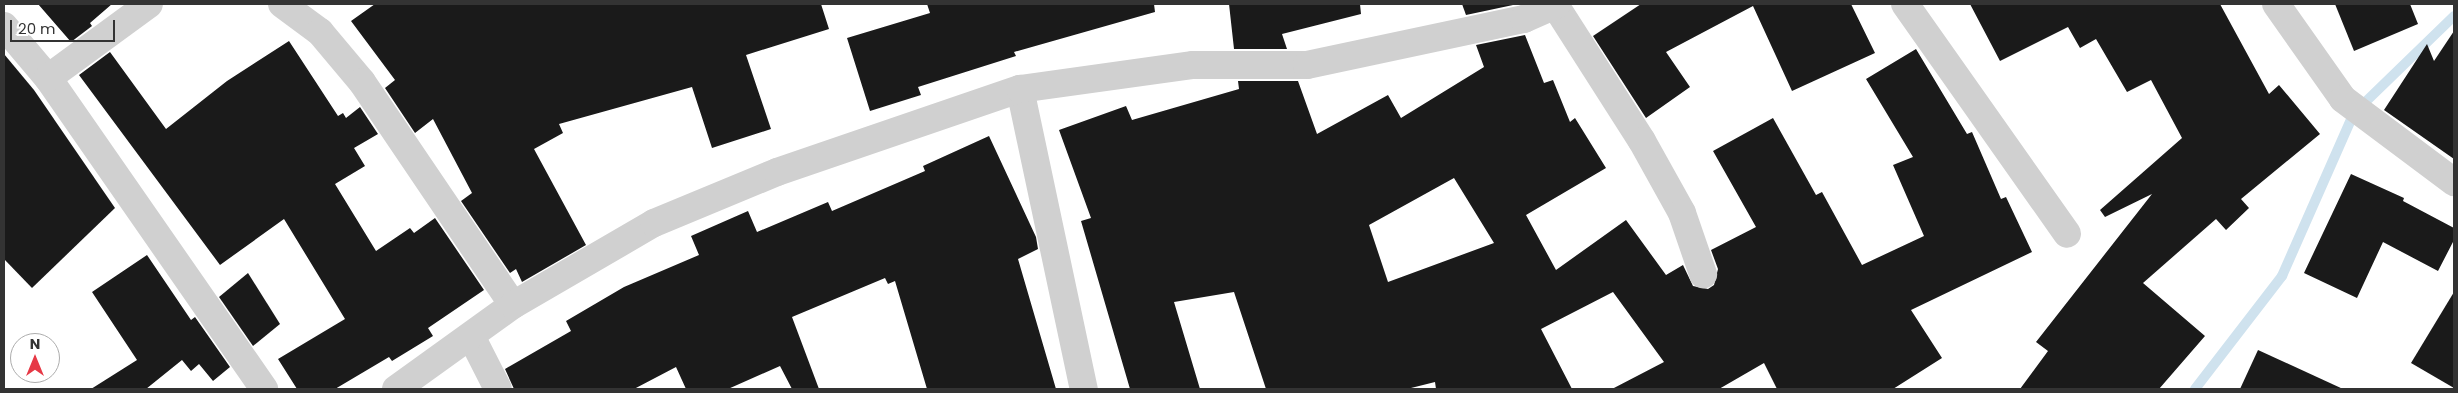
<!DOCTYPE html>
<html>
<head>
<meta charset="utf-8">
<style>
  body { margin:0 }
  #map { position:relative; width:2458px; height:393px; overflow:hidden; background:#fff; font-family:Poppins,sans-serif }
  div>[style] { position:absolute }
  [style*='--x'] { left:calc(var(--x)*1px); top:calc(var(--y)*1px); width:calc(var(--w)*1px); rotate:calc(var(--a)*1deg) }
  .stream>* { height:10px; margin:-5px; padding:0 5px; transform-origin:5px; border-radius:5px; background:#cfe2ee }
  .building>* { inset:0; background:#1a1a1a }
  .street>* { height:28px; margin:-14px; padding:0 14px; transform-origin:14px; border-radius:14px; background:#d0d0d0 }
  span { translate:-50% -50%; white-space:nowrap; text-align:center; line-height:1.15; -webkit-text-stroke:5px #fff; paint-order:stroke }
  .frame { position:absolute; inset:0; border:5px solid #333; pointer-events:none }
  .north { position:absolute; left:10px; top:333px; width:50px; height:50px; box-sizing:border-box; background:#fff; border:1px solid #adadad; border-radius:50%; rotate:0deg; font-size:14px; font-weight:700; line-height:20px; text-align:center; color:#333 }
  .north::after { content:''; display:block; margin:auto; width:18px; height:22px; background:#e63946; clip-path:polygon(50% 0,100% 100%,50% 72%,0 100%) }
  .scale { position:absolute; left:10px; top:20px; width:105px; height:22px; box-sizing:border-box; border:2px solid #333; border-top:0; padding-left:6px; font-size:15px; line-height:18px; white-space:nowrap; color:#333; -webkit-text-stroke:4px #fff; paint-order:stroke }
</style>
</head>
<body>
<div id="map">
  <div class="stream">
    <i style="--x:2195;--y:389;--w:143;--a:-52.4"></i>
    <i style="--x:2282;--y:276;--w:178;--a:-66.2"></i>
    <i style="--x:2354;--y:113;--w:139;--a:-44.1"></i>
  </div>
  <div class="building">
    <i style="clip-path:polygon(38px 4px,112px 4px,90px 23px,92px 26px,71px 42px)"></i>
    <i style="clip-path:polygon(375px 4px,821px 4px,829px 29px,746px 55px,771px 129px,712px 148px,692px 87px,559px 124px,563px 133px,534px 149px,586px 245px,522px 282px,516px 269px,510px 273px,461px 201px,472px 193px,433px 119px,415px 133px,385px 88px,395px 80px,351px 21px)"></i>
    <i style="clip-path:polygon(927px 4px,1154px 4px,1155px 12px,1014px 52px,1016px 56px,918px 87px,921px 95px,870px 111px,847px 38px,930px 13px)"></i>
    <i style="clip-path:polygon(1229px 4px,1360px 4px,1361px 14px,1282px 34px,1287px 49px,1234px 49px)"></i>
    <i style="clip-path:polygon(1462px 4px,1513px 4px,1513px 5px,1466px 15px)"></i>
    <i style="clip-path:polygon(1641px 4px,1851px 4px,1875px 53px,1792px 91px,1753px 6px,1666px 52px,1690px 87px,1646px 118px,1593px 36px)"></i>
    <i style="clip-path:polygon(1970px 4px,2220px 4px,2269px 94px,2279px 85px,2320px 134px,2241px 199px,2249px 208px,2226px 230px,2216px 219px,2143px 283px,2205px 336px,2159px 389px,2020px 389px,2048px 351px,2036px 342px,2152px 194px,2105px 217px,2100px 210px,2182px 138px,2151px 80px,2127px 92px,2096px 39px,2080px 48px,2068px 27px,2000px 61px)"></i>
    <i style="clip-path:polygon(2335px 4px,2410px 4px,2418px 24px,2354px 51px)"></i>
    <i style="clip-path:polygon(2454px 31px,2454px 159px,2384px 110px,2427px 44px,2434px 61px)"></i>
    <i style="clip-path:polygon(evenodd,1525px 35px,1544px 83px,1553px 80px,1570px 122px,1575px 118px,1606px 168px,1526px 215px,1556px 270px,1626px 220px,1666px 275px,1683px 265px,1693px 286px,1708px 289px,1714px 285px,1718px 269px,1711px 250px,1756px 227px,1713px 151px,1773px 118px,1816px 195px,1822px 192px,1862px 265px,1924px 236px,1893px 165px,1913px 157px,1866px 79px,1916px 49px,1967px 134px,1972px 132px,2001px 199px,2006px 197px,2032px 252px,1911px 310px,1942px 358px,1893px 389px,1777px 389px,1764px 363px,1719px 389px,1612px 389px,1664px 362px,1613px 292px,1541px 329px,1572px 389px,1436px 389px,1435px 382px,1407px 389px,1266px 389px,1234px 292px,1174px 302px,1200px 389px,1130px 389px,1081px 221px,1091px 218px,1059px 130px,1126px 106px,1132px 120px,1239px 89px,1238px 81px,1298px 81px,1317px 134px,1388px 95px,1401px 118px,1484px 67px,1476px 45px,1525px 35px,1454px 178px,1494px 243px,1388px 282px,1369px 225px,1454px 178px)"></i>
    <i style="clip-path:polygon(289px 41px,338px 116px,343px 113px,346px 118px,360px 107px,378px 134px,354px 148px,365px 166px,335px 184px,376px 251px,410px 228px,414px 233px,435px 218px,484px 290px,428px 328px,433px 336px,392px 361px,389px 357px,335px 389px,297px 389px,278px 359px,345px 319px,284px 219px,220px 265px,79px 75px,110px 52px,166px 129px,227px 81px)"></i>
    <i style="clip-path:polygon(4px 54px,34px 90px,115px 208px,32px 288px,4px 259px)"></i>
    <i style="clip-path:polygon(989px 136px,1036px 237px,1038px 249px,1018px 259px,1056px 389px,927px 389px,895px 281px,888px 284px,885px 278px,792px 317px,819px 389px,792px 389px,780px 366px,728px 389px,686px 389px,676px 367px,634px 389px,514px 389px,505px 369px,571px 331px,566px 321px,624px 287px,699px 255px,691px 236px,748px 211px,757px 232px,828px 202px,832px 211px,925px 171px,923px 166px)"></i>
    <i style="clip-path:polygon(2351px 174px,2404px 198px,2403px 201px,2454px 228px,2454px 240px,2438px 271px,2383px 242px,2357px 298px,2304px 273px)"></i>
    <i style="clip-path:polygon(147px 255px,191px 320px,195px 317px,230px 367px,213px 381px,199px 364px,191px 371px,182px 360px,146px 389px,91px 389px,137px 360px,92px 292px)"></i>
    <i style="clip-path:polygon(248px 273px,280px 324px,253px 346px,219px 297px)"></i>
    <i style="clip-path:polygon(2454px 292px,2454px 388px,2411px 363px)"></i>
    <i style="clip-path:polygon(2258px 350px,2343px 389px,2240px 389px)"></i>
  </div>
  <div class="street">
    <i style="--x:282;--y:4;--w:47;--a:36.4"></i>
    <i style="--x:320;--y:32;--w:65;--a:50"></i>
    <i style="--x:362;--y:82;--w:269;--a:55.9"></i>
    <i style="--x:1905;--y:4;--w:281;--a:54.8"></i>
    <i style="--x:2276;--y:4;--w:116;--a:54.8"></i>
    <i style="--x:2343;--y:99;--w:139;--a:36.8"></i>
    <i style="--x:1555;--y:5;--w:161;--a:57.4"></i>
    <i style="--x:1642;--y:141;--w:82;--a:60.9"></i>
    <i style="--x:1682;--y:213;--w:65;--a:71"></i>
    <i style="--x:4;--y:26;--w:68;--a:49.8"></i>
    <i style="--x:48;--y:78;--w:379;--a:55.2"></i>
    <i style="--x:48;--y:78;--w:125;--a:-36.2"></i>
    <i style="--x:1020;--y:89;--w:307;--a:78"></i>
    <i style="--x:471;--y:336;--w:59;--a:63"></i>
    <i style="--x:396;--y:389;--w:144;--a:-35.7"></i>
    <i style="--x:513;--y:305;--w:163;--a:-30.2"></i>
    <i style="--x:654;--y:223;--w:133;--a:-22.5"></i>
    <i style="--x:777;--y:172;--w:257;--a:-18.9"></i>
    <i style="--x:1020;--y:89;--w:175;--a:-7.9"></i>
    <i style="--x:1193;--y:65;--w:114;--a:0"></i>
    <i style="--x:1307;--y:65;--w:222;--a:-12"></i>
    <i style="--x:1524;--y:19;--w:36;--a:-24"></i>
  </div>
  <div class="frame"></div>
  <div class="north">N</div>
  <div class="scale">20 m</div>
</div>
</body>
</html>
